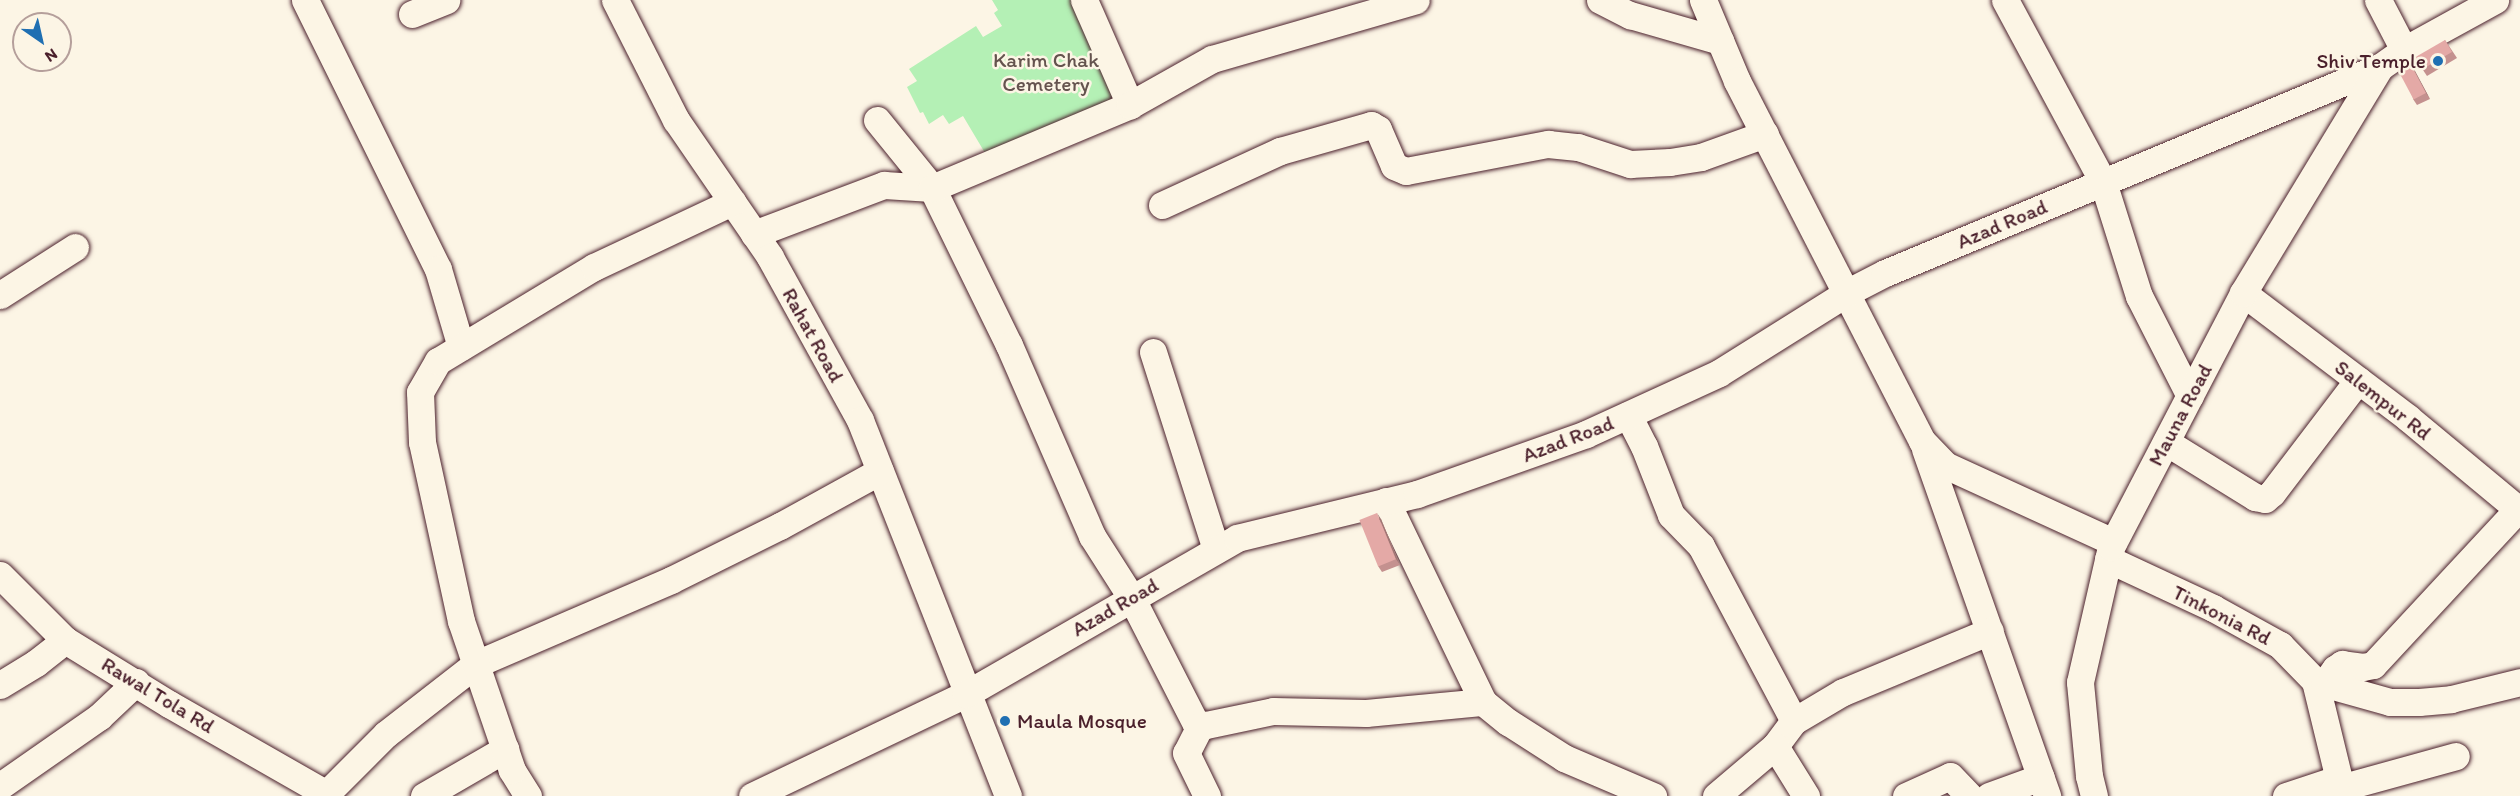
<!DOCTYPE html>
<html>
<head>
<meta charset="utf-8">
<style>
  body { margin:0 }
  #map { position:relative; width:2520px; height:796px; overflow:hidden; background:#fcf5e5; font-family:Itim,sans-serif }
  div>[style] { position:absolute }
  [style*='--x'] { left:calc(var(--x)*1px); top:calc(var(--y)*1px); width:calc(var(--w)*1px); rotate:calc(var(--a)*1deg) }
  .green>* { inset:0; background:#b4f0b5 }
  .roads { filter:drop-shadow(0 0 2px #4a1f2b) drop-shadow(0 0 2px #4a1f2b) }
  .minor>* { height:27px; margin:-13.5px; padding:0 13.5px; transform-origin:13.5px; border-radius:13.5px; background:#fcf5e5 }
  .wall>* { inset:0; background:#c4918f }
  .shaded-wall>* { inset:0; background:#a07674 }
  .building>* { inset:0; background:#e4a9a6; transform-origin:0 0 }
  .dots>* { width:16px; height:16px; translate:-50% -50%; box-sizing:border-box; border:3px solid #fcf5e5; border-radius:50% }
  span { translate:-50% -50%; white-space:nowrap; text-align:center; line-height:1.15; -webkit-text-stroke:5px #fcf5e5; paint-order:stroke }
  .park-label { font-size:21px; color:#64534e }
  .poi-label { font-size:21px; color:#4a1f2b }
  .right { translate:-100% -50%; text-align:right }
  .left { translate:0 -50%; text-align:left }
  .street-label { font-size:21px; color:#4a1f2b }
  .north { position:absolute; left:12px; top:12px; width:60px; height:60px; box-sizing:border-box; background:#fcf5e5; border:2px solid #b59f9b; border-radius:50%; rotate:146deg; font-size:16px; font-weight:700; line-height:24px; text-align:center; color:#4a1f2b }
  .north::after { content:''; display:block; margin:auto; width:21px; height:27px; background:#1f6fb2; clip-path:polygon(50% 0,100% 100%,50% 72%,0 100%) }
</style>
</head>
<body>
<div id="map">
  <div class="green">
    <i style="clip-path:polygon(992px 0,1085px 0,1130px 105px,991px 163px,963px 116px,949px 124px,943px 115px,929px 124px,923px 112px,920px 113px,907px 87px,917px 81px,909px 69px,976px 26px,983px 37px,1002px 26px,994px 13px,998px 10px)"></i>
  </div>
  <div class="roads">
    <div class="minor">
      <i style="--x:305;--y:0;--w:300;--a:63.7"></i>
      <i style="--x:438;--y:269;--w:81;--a:73.6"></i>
      <i style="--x:615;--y:0;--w:135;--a:63.1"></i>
      <i style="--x:676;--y:120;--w:166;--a:55.5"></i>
      <i style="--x:770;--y:257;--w:186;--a:61.1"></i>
      <i style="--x:860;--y:420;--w:404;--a:68.5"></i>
      <i style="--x:1084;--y:0;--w:115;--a:66.3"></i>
      <i style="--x:1600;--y:0;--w:34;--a:27"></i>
      <i style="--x:1630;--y:15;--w:94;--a:16.1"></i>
      <i style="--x:1703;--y:0;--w:88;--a:67.2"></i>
      <i style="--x:1737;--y:81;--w:405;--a:62.8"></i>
      <i style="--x:1922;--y:441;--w:33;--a:46"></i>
      <i style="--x:1945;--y:465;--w:185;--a:24.6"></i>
      <i style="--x:2005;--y:0;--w:207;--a:61.7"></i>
      <i style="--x:2103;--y:182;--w:120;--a:72.5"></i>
      <i style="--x:2139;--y:296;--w:112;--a:63"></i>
      <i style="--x:2378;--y:0;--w:56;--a:62.5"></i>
      <i style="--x:412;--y:14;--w:37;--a:-22"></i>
      <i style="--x:877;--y:120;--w:87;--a:51"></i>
      <i style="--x:932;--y:188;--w:175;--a:63.9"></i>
      <i style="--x:1009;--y:345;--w:208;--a:66.5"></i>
      <i style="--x:1092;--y:536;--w:72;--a:57.4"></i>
      <i style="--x:1131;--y:597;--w:143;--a:62.9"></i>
      <i style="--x:1196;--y:724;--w:10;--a:6"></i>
      <i style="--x:1206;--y:725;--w:68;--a:-11.8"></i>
      <i style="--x:1273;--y:711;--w:93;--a:1.2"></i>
      <i style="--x:1366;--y:713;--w:118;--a:-5.4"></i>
      <i style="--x:1162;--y:205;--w:130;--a:-24.6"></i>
      <i style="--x:1280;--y:151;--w:95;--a:-15.9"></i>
      <i style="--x:1371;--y:125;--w:8;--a:30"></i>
      <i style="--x:1378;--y:129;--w:40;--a:66.6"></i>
      <i style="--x:1394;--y:166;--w:13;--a:23"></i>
      <i style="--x:1406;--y:171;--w:145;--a:-10.8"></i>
      <i style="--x:1548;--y:144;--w:30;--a:6"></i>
      <i style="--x:1578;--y:147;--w:55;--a:18.1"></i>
      <i style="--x:1630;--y:164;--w:40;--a:-2.9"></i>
      <i style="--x:1670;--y:162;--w:31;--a:-9"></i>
      <i style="--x:1701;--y:157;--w:68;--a:-19.8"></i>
      <i style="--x:754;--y:234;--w:139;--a:-20.7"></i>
      <i style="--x:884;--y:185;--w:48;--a:3.6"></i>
      <i style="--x:932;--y:188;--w:215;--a:-22.7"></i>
      <i style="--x:1130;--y:105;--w:94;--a:-29.3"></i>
      <i style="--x:1212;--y:59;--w:212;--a:-16.1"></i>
      <i style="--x:2243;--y:293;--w:207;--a:37.1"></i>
      <i style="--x:2408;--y:418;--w:146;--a:39.7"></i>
      <i style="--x:0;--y:295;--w:89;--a:-32.6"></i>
      <i style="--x:1153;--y:352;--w:207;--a:72.3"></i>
      <i style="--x:1628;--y:415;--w:35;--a:63"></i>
      <i style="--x:1644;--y:446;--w:74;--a:68.6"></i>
      <i style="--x:1671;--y:515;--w:43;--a:45.9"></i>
      <i style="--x:1701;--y:546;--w:198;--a:62"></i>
      <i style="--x:2166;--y:442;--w:105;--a:31.7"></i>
      <i style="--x:2255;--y:497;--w:10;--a:11"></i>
      <i style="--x:2265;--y:499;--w:9;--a:-41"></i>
      <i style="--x:2272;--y:493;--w:142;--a:-52.7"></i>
      <i style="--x:1925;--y:449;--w:368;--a:70.6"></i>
      <i style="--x:1386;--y:501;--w:223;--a:64.2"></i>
      <i style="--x:1483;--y:702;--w:32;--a:39"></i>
      <i style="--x:1508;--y:722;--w:67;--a:32.7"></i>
      <i style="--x:1564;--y:758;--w:97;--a:23.1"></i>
      <i style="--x:2108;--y:559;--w:116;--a:25"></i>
      <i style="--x:2213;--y:608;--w:77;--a:28.9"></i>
      <i style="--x:2280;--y:645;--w:50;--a:45.8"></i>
      <i style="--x:2315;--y:681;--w:118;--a:76.3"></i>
      <i style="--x:0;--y:575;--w:92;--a:45"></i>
      <i style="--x:65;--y:640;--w:122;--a:31.6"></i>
      <i style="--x:169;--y:704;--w:185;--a:29.7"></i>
      <i style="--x:2315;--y:681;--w:78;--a:15.6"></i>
      <i style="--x:2390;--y:702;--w:29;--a:0"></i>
      <i style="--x:2419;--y:702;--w:32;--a:-5"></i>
      <i style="--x:2451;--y:699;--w:71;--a:-13.8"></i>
      <i style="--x:2324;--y:684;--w:19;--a:-54"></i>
      <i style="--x:2335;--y:669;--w:9;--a:-36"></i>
      <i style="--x:2342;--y:664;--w:21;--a:8"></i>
      <i style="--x:2363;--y:667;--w:10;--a:-11"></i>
      <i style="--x:2373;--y:665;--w:213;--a:-47.1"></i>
      <i style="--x:0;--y:685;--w:42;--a:-31.4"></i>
      <i style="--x:36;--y:663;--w:37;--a:-38"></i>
      <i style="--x:1200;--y:726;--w:30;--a:117"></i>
      <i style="--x:1186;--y:753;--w:48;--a:64"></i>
      <i style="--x:1775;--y:746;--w:31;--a:-53"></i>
      <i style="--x:1794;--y:721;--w:57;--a:-30.6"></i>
      <i style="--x:1843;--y:692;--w:159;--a:-22.5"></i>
      <i style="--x:0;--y:786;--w:121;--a:-34.9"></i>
      <i style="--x:99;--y:717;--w:51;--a:-43.4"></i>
      <i style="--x:2340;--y:788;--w:120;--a:-15.4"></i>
      <i style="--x:327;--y:793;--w:83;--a:-45"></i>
      <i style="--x:386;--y:734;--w:114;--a:-37.9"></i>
      <i style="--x:476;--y:664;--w:212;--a:-23.3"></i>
      <i style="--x:671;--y:580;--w:122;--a:-26.4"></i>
      <i style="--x:780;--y:526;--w:114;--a:-28.8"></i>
      <i style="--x:424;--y:796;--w:94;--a:-30.1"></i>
      <i style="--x:528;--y:796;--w:31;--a:-122"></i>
      <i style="--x:512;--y:770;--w:157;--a:-108.9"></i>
      <i style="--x:461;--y:621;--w:183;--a:-102.3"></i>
      <i style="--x:422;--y:442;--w:50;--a:-92.3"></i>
      <i style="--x:420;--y:392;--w:36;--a:-60"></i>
      <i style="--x:438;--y:361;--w:182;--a:-31.1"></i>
      <i style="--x:594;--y:267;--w:153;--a:-25.2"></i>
      <i style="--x:752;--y:796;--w:237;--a:-25.5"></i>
      <i style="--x:966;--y:694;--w:313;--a:-29.9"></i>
      <i style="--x:1237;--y:538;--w:185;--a:-13.7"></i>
      <i style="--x:1417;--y:494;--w:179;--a:-19.5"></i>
      <i style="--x:1586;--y:434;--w:146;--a:-24.6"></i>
      <i style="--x:1719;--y:373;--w:152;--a:-32.1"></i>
      <i style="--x:1848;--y:292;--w:42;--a:-27.2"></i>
      <i style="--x:1885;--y:273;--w:536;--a:-22.6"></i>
      <i style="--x:2380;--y:67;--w:29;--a:-35"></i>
      <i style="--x:2404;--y:50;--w:104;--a:-28.8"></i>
      <i style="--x:1716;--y:796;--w:77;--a:-40.3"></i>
      <i style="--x:1775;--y:746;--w:59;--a:58.2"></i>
      <i style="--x:1906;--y:796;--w:48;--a:-24.4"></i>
      <i style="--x:1950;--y:776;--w:28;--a:46"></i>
      <i style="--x:1989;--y:796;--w:55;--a:-20.1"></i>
      <i style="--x:2094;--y:796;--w:21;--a:-104"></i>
      <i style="--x:2089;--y:776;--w:94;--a:-95.5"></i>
      <i style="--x:2080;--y:682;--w:139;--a:-77.1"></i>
      <i style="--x:2111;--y:547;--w:286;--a:-62.5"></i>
      <i style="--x:2243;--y:293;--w:264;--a:-58.8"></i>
      <i style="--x:2286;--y:796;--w:54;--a:-18.4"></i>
    </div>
  </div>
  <div class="wall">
    <i style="clip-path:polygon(2445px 40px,2457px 58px,2427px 76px,2423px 70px)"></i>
    <i style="clip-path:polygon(2410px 63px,2430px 99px,2417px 105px,2413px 99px)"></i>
    <i style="clip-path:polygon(1381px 519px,1400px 565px,1382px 572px,1378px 566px)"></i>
  </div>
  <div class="shaded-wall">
    <i style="clip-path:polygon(2410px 63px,2414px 69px,2430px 99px,2426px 93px)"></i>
    <i style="clip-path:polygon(1377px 513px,1381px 519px,1400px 565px,1396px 559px)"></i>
  </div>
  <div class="building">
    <i style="left:2445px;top:40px;width:14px;height:35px;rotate:60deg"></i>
    <i style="left:2410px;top:63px;width:34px;height:14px;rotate:62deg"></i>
    <i style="left:1377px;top:513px;width:50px;height:19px;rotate:68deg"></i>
  </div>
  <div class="dots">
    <i style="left:2438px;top:61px;background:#1f6fb2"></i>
    <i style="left:1005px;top:721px;background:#1f6fb2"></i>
  </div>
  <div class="park-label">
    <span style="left:1046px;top:72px">Karim Chak<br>Cemetery</span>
  </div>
  <div class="poi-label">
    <span class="right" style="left:2426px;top:61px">Shiv Temple</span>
    <span class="left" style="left:1017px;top:721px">Maula Mosque</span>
  </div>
  <div class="street-label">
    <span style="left:2002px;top:224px;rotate:-23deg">Azad Road</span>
    <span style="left:813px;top:335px;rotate:61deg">Rahat Road</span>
    <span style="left:2383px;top:400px;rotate:38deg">Salempur Rd</span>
    <span style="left:2180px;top:415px;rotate:-62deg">Mauna Road</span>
    <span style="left:1568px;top:439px;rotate:-21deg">Azad Road</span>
    <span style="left:1115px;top:607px;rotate:-30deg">Azad Road</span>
    <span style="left:2222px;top:615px;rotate:27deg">Tinkonia Rd</span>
    <span style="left:158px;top:695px;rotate:31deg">Rawal Tola Rd</span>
  </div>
  <div class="north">N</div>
</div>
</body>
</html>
